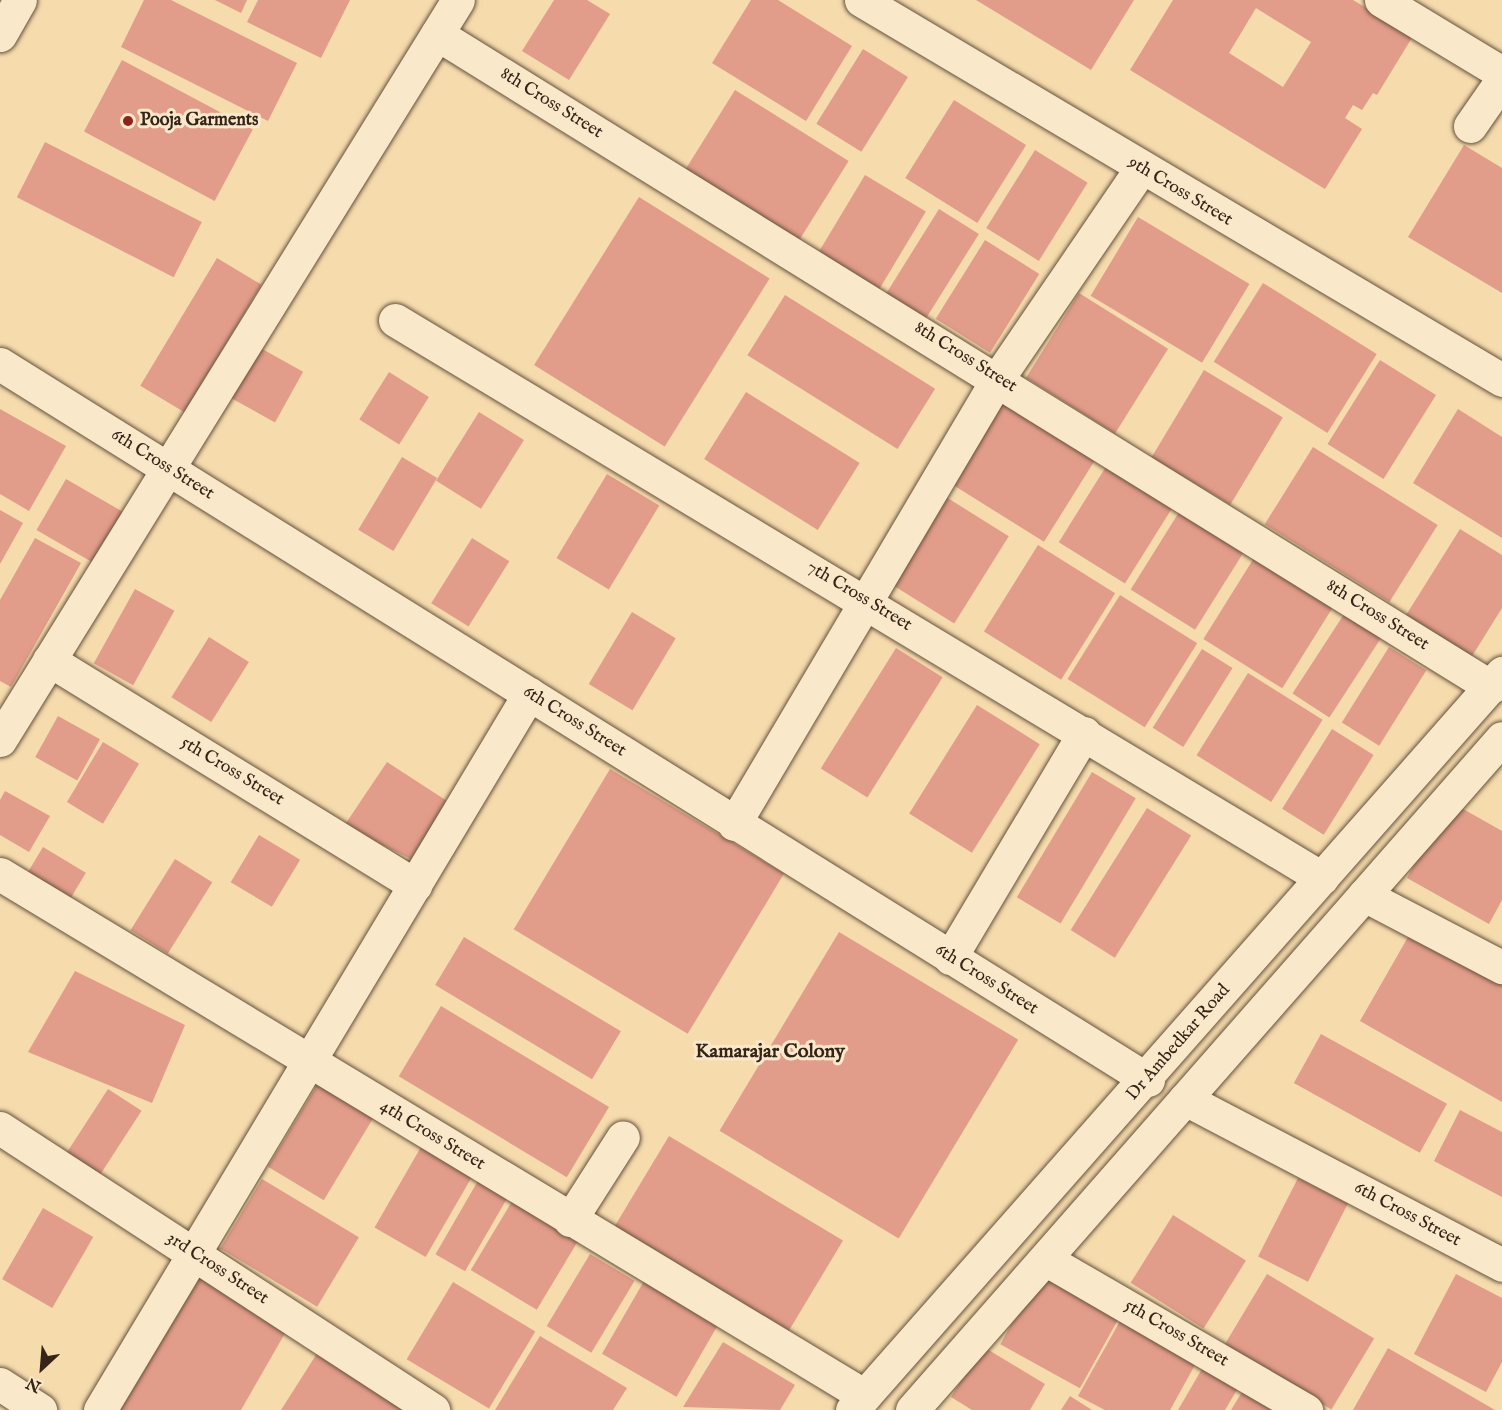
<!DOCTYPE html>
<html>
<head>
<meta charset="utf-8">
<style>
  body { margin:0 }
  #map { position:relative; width:1502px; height:1410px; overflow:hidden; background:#f6dbad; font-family:"IM FELL English",serif }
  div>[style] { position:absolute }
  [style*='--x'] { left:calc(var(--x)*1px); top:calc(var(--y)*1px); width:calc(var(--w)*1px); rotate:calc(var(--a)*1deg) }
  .building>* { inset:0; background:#e29c8a; transform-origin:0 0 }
  .roads { filter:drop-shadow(0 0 2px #65523c) drop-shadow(0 0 2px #65523c) }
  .street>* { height:33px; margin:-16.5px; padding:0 16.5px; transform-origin:16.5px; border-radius:16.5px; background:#f9e8ca }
  .secondary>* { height:33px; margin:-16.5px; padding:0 16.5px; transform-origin:16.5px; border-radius:16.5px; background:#f9e8ca }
  .dots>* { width:16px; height:16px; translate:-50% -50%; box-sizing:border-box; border:3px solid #f9e8ca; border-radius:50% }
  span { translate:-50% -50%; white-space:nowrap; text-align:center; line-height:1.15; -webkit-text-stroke:6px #f9e8ca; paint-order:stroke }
  .street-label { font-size:18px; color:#352417 }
  .poi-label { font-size:18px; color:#352417; font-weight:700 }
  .left { translate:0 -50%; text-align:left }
  .neighbourhood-label { font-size:20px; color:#352417; font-weight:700 }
  .north { position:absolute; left:12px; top:1338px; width:60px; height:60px; -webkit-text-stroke:4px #f9e8ca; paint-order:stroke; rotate:206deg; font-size:16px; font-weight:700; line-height:24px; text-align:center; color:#352417 }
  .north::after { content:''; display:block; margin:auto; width:21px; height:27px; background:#352417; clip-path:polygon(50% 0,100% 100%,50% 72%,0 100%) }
</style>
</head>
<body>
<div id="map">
  <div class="building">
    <i style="clip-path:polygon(144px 0,171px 0,297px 63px,268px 121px,121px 47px)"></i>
    <i style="clip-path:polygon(215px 0,247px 0,241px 13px)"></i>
    <i style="clip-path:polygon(258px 0,350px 0,321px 58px,247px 22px)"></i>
    <i style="clip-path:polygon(554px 0,587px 0,610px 14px,569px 80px,522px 51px)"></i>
    <i style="clip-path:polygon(751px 0,778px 0,852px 46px,806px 121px,712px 63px)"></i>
    <i style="clip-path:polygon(976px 0,1134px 0,1091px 70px)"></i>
    <i style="clip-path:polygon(evenodd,1173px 0,1353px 0,1413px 36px,1377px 95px,1373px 93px,1362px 110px,1353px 105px,1345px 118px,1362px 129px,1325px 189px,1130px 70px,1173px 0,1256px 8px,1311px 42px,1283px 87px,1229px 53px,1256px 8px)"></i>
    <i style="left:863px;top:49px;width:53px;height:88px;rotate:32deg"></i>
    <i style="left:122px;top:60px;width:148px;height:81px;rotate:28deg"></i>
    <i style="left:735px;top:90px;width:134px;height:101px;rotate:32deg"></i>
    <i style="left:954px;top:100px;width:85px;height:92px;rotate:32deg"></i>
    <i style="left:45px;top:142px;width:176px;height:62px;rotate:27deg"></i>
    <i style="clip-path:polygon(1464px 145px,1502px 168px,1502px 293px,1408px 237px)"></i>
    <i style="left:1035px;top:150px;width:62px;height:92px;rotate:32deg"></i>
    <i style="left:865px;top:175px;width:71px;height:97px;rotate:31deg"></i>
    <i style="left:639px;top:197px;width:154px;height:198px;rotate:32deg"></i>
    <i style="left:939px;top:209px;width:47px;height:109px;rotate:32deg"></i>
    <i style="left:1138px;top:217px;width:130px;height:92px;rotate:31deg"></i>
    <i style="left:985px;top:240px;width:64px;height:93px;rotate:32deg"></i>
    <i style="left:217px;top:258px;width:52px;height:149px;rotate:31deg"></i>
    <i style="left:1263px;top:283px;width:134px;height:93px;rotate:32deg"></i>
    <i style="left:1079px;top:293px;width:105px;height:100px;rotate:32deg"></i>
    <i style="left:785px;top:295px;width:177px;height:71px;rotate:32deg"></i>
    <i style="left:255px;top:345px;width:55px;height:58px;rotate:29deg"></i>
    <i style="left:1380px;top:360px;width:66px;height:99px;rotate:32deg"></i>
    <i style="left:1204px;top:370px;width:92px;height:102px;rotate:31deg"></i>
    <i style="left:389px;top:372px;width:47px;height:56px;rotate:32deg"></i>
    <i style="left:746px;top:392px;width:134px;height:79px;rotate:32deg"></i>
    <i style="left:997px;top:398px;width:116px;height:97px;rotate:32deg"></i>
    <i style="clip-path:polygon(0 409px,66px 446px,29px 511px,0 494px)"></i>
    <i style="clip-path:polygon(1458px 409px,1502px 437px,1502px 538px,1413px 483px)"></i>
    <i style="left:479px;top:412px;width:53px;height:81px;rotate:32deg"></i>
    <i style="left:1313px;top:447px;width:147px;height:91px;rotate:32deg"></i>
    <i style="left:402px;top:457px;width:41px;height:85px;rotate:31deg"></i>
    <i style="left:1107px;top:465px;width:78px;height:91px;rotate:32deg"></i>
    <i style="left:607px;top:474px;width:61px;height:98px;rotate:31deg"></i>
    <i style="left:66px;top:479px;width:72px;height:59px;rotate:30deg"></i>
    <i style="left:946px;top:497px;width:74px;height:103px;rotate:32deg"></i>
    <i style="left:1181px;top:509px;width:76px;height:95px;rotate:32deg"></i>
    <i style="clip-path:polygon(0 510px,23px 523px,0 564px)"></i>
    <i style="clip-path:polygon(1460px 529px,1502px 555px,1502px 608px,1469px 661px,1403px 620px)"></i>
    <i style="clip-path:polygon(35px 538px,81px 563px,11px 687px,0 681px,0 600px)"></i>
    <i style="left:472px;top:538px;width:44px;height:77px;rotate:32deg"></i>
    <i style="left:1038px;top:545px;width:91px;height:102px;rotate:32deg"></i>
    <i style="left:1259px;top:550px;width:93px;height:105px;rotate:32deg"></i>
    <i style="left:135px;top:589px;width:45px;height:85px;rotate:29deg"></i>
    <i style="left:1120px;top:595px;width:91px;height:99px;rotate:32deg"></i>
    <i style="left:1348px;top:608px;width:44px;height:102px;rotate:33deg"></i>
    <i style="left:632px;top:612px;width:51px;height:84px;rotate:31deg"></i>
    <i style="left:209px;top:637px;width:47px;height:71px;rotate:32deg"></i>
    <i style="left:1389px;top:647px;width:44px;height:89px;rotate:32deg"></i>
    <i style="left:896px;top:648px;width:55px;height:142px;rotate:32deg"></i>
    <i style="left:1202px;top:649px;width:36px;height:93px;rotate:32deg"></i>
    <i style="left:1248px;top:673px;width:88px;height:97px;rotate:32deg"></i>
    <i style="left:977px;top:705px;width:74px;height:128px;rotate:32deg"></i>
    <i style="left:58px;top:716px;width:48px;height:47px;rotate:29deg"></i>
    <i style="left:1332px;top:729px;width:49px;height:94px;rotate:32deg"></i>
    <i style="left:103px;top:742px;width:42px;height:70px;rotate:31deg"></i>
    <i style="clip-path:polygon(387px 762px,447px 801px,411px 859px,344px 826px)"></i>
    <i style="left:610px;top:769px;width:203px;height:187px;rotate:31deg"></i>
    <i style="left:1092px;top:772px;width:51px;height:146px;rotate:31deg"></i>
    <i style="clip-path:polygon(5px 791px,50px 816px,29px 852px,0 835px,0 800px)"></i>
    <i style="clip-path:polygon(1449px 801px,1502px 831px,1502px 900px,1489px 924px,1407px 878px)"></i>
    <i style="left:1147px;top:808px;width:52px;height:144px;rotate:32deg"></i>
    <i style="left:259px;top:835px;width:48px;height:55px;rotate:31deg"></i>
    <i style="left:43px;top:847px;width:50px;height:30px;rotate:31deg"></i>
    <i style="left:175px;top:859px;width:44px;height:84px;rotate:32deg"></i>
    <i style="clip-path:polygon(1412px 930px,1502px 981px,1502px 1102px,1360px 1021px)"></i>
    <i style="left:839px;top:932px;width:209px;height:232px;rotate:31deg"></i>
    <i style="left:464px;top:937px;width:183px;height:56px;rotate:31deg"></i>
    <i style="clip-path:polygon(75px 971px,185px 1025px,152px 1103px,28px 1052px)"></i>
    <i style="left:441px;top:1006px;width:196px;height:82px;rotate:31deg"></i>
    <i style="left:1321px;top:1034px;width:144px;height:56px;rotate:29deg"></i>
    <i style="left:319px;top:1082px;width:65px;height:99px;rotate:31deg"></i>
    <i style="left:108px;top:1089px;width:40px;height:86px;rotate:33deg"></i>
    <i style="clip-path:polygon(1460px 1110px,1502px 1132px,1502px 1197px,1434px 1161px)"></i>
    <i style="left:669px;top:1136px;width:203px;height:106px;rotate:31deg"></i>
    <i style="left:421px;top:1147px;width:59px;height:93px;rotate:30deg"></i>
    <i style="left:1298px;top:1178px;width:56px;height:88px;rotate:27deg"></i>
    <i style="left:262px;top:1179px;width:113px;height:81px;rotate:31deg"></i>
    <i style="left:479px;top:1179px;width:34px;height:87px;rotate:30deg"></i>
    <i style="left:514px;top:1198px;width:77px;height:84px;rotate:31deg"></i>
    <i style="left:43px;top:1208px;width:58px;height:82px;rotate:30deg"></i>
    <i style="left:1173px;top:1215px;width:86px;height:80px;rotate:32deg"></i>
    <i style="left:590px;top:1254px;width:52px;height:84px;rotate:31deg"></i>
    <i style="left:1042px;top:1269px;width:91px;height:86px;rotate:29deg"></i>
    <i style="clip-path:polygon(195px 1272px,288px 1328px,241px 1410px,115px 1410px)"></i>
    <i style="left:1267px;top:1274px;width:125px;height:83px;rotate:31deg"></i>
    <i style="clip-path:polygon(1456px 1274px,1502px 1298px,1502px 1362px,1486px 1392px,1414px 1354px)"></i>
    <i style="left:644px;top:1281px;width:86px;height:84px;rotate:30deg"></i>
    <i style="left:453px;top:1282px;width:96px;height:90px;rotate:31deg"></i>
    <i style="clip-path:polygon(1124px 1314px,1200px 1356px,1170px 1410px,1105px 1410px,1078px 1396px)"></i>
    <i style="clip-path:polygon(540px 1336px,627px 1388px,613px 1410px,495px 1410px)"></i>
    <i style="clip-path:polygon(723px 1342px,795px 1385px,780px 1410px,683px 1407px)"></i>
    <i style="clip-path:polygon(323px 1344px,427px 1410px,281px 1410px)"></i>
    <i style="clip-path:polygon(982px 1346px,1045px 1384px,1030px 1410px,972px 1410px,951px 1397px)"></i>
    <i style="clip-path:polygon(1388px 1348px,1495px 1410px,1353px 1410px)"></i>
    <i style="clip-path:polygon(1206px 1362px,1241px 1383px,1225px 1410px,1178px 1410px)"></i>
    <i style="clip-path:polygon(1247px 1384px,1291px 1410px,1231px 1410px)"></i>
    <i style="clip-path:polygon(1070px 1396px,1092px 1410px,1061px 1410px)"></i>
  </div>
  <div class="roads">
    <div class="street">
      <i style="--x:861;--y:0;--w:745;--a:30.66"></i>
      <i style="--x:1381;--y:0;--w:141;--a:31.1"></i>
      <i style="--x:437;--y:34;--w:1240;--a:31.78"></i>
      <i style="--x:1470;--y:126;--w:56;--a:-55.2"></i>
      <i style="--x:395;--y:320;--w:1082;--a:31.05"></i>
      <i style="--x:0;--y:364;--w:1353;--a:31.95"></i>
      <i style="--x:49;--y:660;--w:430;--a:31.6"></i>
      <i style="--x:0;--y:740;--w:870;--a:-58.25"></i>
      <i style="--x:734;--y:824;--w:518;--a:-59.38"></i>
      <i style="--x:998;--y:378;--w:254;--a:-55.7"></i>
      <i style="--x:0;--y:874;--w:1010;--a:31.11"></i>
      <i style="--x:1364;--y:895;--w:156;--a:27.6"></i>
      <i style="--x:950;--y:958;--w:262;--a:-59.2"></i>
      <i style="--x:1185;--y:1099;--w:358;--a:27.6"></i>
      <i style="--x:0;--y:1128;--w:517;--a:33.07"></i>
      <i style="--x:570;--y:1220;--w:98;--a:-57.4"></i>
      <i style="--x:1045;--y:1259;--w:302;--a:30.1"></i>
      <i style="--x:0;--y:1384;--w:48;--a:33"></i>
      <i style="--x:100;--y:1410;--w:835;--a:-59.07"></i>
    </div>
    <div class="secondary">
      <i style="--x:0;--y:35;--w:40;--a:-60.3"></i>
      <i style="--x:852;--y:1410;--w:983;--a:-48.59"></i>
      <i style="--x:912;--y:1410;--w:894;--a:-48.72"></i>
    </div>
  </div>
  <div class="dots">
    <i style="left:128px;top:121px;background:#8f2418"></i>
  </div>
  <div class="street-label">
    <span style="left:551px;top:104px;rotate:32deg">8th Cross Street</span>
    <span style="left:1180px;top:192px;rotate:31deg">9th Cross Street</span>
    <span style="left:965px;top:358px;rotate:32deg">8th Cross Street</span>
    <span style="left:162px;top:465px;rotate:32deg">6th Cross Street</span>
    <span style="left:859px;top:597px;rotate:31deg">7th Cross Street</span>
    <span style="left:1377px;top:616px;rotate:32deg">8th Cross Street</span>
    <span style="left:574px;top:722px;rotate:32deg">6th Cross Street</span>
    <span style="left:232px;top:772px;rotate:31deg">5th Cross Street</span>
    <span style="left:986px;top:980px;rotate:32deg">6th Cross Street</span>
    <span style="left:1179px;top:1043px;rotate:-49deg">Dr Ambedkar Road</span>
    <span style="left:432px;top:1136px;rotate:31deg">4th Cross Street</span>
    <span style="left:1407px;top:1215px;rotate:28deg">6th Cross Street</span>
    <span style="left:217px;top:1269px;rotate:33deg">3rd Cross Street</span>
    <span style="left:1176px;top:1334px;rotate:30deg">5th Cross Street</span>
  </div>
  <div class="poi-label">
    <span class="left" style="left:140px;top:121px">Pooja Garments</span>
  </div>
  <div class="neighbourhood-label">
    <span style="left:770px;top:1051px">Kamarajar Colony</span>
  </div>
  <div class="north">N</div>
</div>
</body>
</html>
